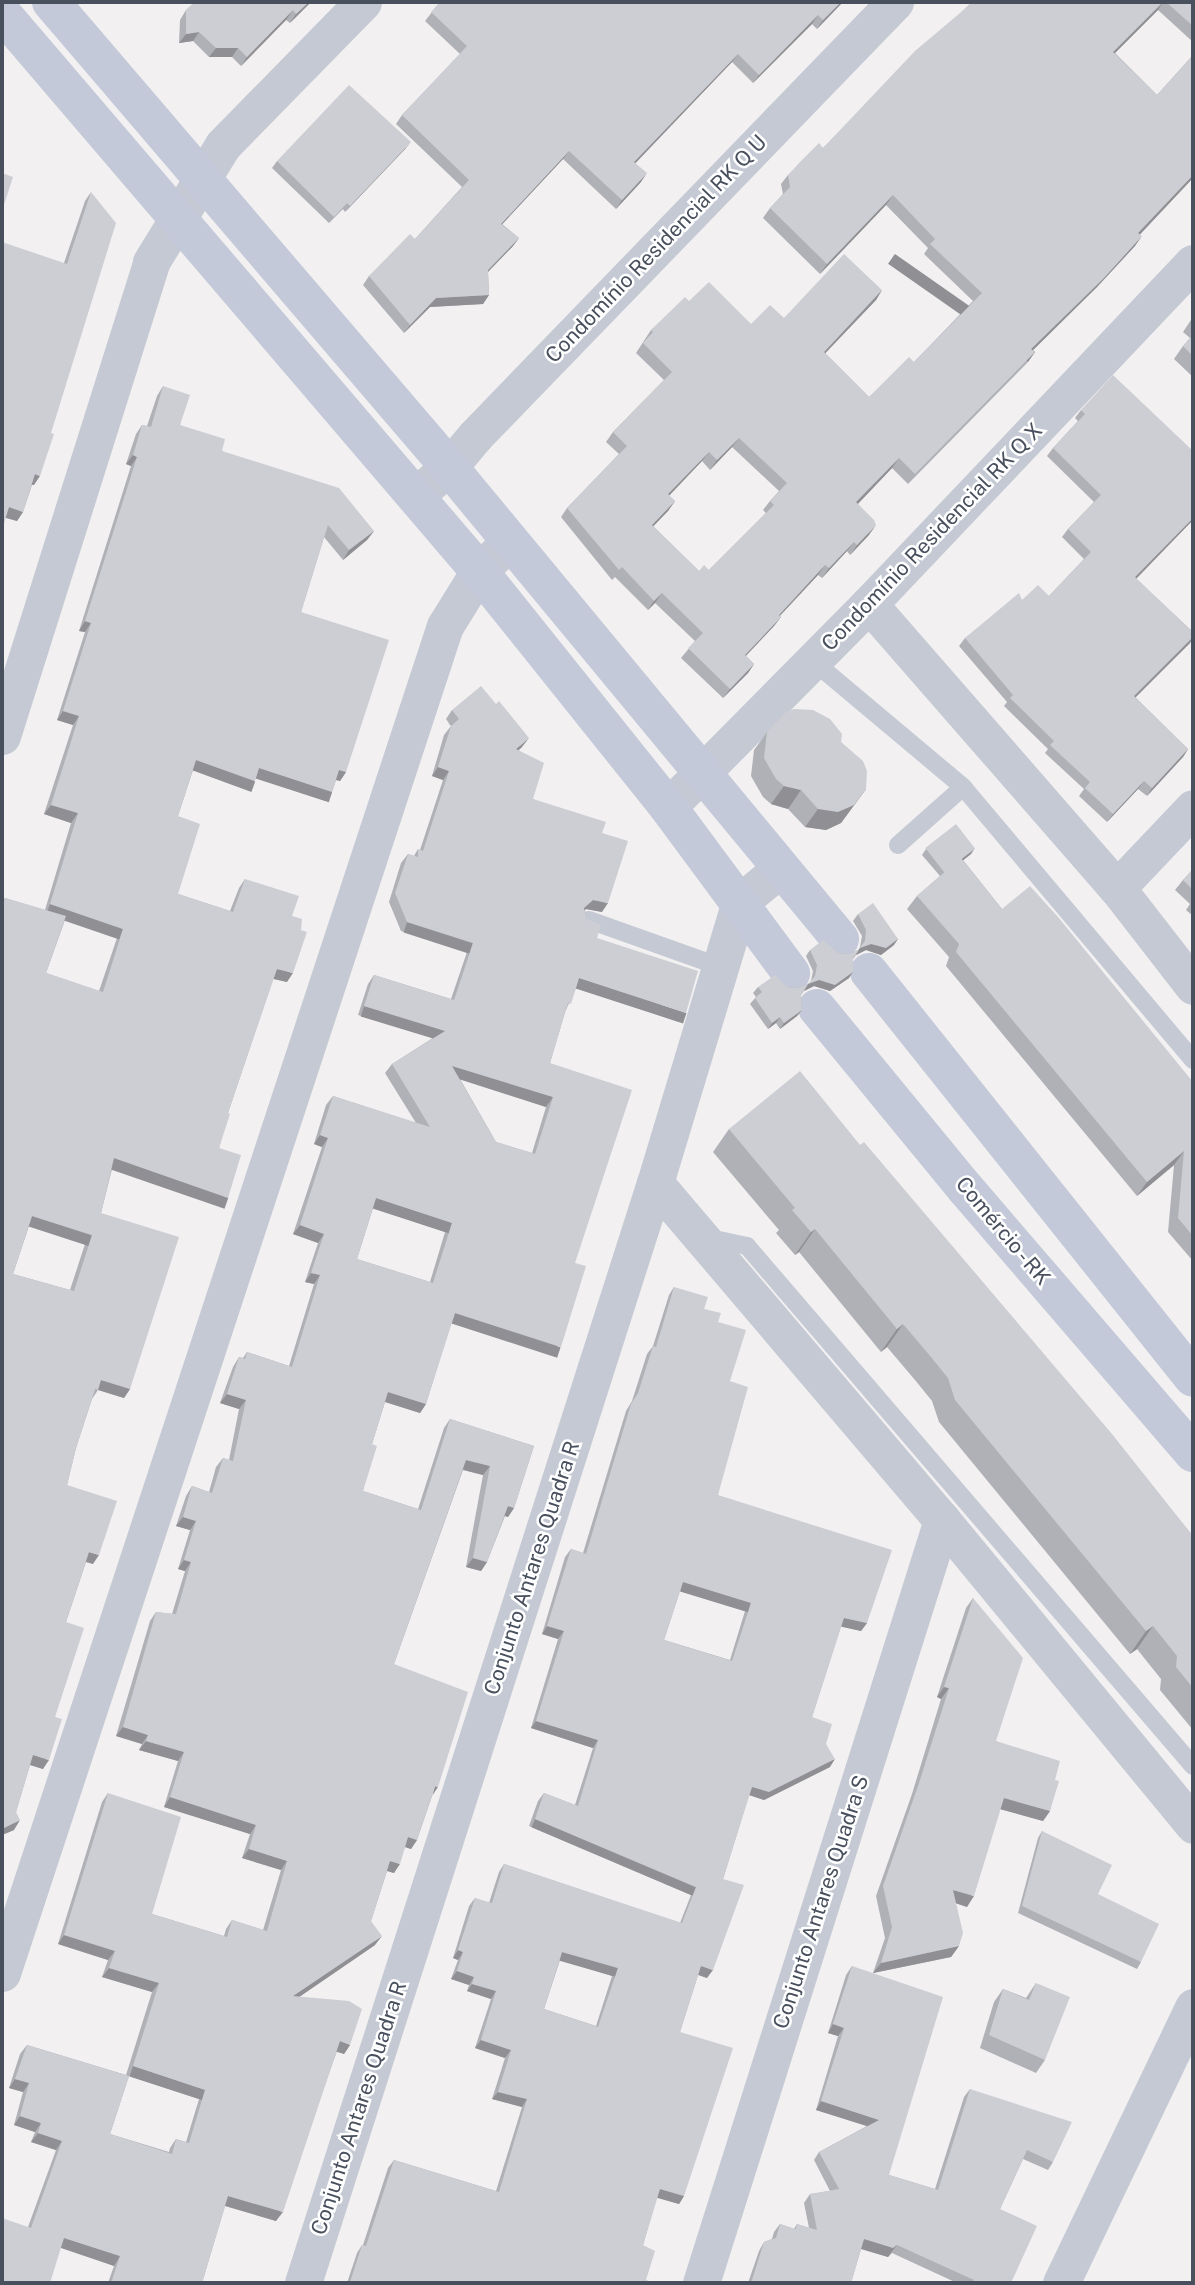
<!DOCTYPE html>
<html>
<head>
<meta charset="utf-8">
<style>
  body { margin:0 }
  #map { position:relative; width:1195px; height:2285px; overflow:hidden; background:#f2f0f0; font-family:"Public Sans",sans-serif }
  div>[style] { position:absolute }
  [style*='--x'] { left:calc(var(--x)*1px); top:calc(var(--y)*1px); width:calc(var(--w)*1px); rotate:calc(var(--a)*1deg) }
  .lane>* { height:18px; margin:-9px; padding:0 9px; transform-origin:9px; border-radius:9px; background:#c4c9d4 }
  .street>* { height:37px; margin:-18.5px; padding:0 18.5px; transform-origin:18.5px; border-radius:18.5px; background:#c4c9d4 }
  .secondary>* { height:38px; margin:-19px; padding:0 19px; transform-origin:19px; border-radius:19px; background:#c3c9d8 }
  .wall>* { inset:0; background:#b0b1b6 }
  .shaded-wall>* { inset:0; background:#909094; transform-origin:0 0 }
  .building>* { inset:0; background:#cdced4; transform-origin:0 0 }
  span { translate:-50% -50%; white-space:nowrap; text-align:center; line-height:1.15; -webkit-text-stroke:5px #fff; paint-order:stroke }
  .street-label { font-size:21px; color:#484f5d }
  .frame { position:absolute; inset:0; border:4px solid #484f5d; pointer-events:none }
</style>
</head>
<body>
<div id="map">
  <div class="lane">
    <i style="--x:813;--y:661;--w:196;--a:40"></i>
    <i style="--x:963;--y:787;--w:357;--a:49.9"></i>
    <i style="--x:898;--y:845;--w:87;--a:-41.7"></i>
    <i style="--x:589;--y:920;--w:140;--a:19.6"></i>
    <i style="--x:705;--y:1237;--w:43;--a:12.1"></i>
    <i style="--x:747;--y:1246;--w:685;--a:49.38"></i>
  </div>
  <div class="street">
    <i style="--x:416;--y:495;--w:43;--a:-40.3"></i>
    <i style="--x:449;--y:467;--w:40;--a:-50"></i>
    <i style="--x:475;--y:436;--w:604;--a:-45.94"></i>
    <i style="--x:869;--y:604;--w:377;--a:48.9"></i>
    <i style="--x:1117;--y:888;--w:124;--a:52.2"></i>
    <i style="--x:2;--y:736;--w:497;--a:-72.5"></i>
    <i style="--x:151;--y:262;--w:137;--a:-58.4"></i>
    <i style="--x:223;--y:145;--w:200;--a:-45.6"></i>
    <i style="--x:668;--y:807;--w:286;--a:-45.3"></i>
    <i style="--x:869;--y:604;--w:470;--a:-46.5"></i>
    <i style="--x:1117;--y:888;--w:110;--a:-46.5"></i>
    <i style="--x:655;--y:1183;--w:443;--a:49.6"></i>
    <i style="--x:942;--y:1520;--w:395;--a:50.5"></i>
    <i style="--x:2;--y:1973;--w:1418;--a:-71.8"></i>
    <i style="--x:445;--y:626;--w:65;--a:-58.3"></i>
    <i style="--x:479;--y:571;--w:42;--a:-44"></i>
    <i style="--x:303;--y:2283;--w:1155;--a:-72.26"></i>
    <i style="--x:655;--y:1183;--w:294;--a:-73.2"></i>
    <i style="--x:740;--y:902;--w:53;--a:-39.7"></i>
    <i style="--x:701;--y:2283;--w:800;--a:-72.47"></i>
    <i style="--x:1061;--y:2283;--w:306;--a:-64.4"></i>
  </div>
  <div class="secondary">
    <i style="--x:51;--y:2;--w:612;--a:49.44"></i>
    <i style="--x:449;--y:467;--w:613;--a:50.36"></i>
    <i style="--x:2;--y:13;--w:734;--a:49.47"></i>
    <i style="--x:479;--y:571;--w:302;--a:51.3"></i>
    <i style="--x:668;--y:807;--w:207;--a:53.5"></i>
    <i style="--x:869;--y:972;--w:519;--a:51.41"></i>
    <i style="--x:817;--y:1008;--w:233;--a:50.6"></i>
    <i style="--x:965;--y:1188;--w:350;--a:49.3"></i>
  </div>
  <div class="wall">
    <i style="clip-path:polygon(193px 2px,311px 2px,290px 23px,286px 20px,241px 66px,232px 57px,209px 57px,193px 41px,179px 43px,180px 20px,186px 10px,194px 3px)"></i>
    <i style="clip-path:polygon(440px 2px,843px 2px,817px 29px,812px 24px,753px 83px,732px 62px,635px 163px,641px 182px,616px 209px,563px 159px,502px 224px,519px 238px,513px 246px,488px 272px,489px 295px,483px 304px,430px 307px,404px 333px,363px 285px,369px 276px,415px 239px,462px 187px,396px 124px,402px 115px,460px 54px,425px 21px)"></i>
    <i style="clip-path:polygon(evenodd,972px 2px,1193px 2px,1193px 42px,1158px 10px,1115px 53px,1157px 95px,1193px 55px,1193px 178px,1140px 234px,1135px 246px,1097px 287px,1033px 350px,1035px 352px,1028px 362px,908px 484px,892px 468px,858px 504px,869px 535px,850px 555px,847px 551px,822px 578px,818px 575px,780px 616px,781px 617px,774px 626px,746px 656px,754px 664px,748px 673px,723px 698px,681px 658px,695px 641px,655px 603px,648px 610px,615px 577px,612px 580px,561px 517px,567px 508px,619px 454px,606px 442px,613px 432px,664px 380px,636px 353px,651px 330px,689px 301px,751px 324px,784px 318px,882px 290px,876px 300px,825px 353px,869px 397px,914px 362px,973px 301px,924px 254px,928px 248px,886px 205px,820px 274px,763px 218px,770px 208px,783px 194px,781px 184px,788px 175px,823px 148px,972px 2px,732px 447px,779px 491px,770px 501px,763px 510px,766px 513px,709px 570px,699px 571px,653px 526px,668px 511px,675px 501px,669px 496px,702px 461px,710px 470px,732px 447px)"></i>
    <i style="clip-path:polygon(406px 148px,345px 212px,343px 209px,329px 223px,272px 168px,277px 161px)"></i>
    <i style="clip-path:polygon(91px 192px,34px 485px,32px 485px,23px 512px,17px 521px,6px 518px,64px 263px,85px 201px)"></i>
    <i style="clip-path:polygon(1193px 317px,1193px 377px,1174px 359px,1183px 346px,1190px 338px,1183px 332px)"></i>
    <i style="clip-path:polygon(evenodd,163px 386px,180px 425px,222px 451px,374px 531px,367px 540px,343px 560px,324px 537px,301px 612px,346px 772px,340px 781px,336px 780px,332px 792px,326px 801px,256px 778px,248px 790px,193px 770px,178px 816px,178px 894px,230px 911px,239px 888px,245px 879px,292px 916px,287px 982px,273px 979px,228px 1113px,219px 1148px,222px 1207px,112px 1169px,101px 1213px,130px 1389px,124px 1398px,98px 1390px,92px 1399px,76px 1448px,67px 1485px,93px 1564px,86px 1562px,66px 1622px,55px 1717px,43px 1769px,30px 1765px,16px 1812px,14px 1830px,2px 1835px,2px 903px,5px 898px,45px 910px,71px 823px,44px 814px,73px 725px,57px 720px,85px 632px,79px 631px,131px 466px,126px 464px,136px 434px,142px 425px,147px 426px,157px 396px,163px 386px,65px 920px,117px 938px,99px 991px,46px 973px,65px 920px,163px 386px,29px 1226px,85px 1244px,70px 1290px,13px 1274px,29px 1226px)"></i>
    <i style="clip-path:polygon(1081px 410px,1192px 450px,1193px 449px,1193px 520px,1136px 579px,1193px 632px,1193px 638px,1190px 643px,1135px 697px,1188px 749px,1183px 757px,1147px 796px,1138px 789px,1107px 822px,1079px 796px,1084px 789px,1045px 753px,1048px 749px,1004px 706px,1007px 702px,959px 646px,965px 638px,1022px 600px,1049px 596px,1084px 559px,1062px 537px,1068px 529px,1094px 502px,1047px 456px,1053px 448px,1078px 421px,1075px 418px)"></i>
    <i style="clip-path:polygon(evenodd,452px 710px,522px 747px,519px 750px,533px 799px,602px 833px,602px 912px,586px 909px,585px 910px,587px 919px,597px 938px,679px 1022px,576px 988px,565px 1012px,550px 1063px,575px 1263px,555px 1356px,451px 1323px,426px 1404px,420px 1413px,385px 1402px,372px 1444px,363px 1491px,418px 1509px,444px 1428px,450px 1419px,534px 1446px,514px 1508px,508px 1517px,505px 1516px,487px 1562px,481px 1571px,466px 1567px,483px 1475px,463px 1470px,394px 1664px,432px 1796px,417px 1840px,411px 1849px,405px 1847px,394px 1873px,387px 1871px,371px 1921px,375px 1945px,299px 1997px,350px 2045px,344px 2054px,337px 2051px,276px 2221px,225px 2206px,202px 2283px,204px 2283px,108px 2283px,114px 2266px,28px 2227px,56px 2150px,31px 2142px,35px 2132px,14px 2125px,23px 2092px,9px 2088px,20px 2054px,27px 2045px,126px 2075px,152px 1992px,102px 1977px,108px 1960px,58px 1944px,102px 1802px,108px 1793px,152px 1914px,224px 1936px,226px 1929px,232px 1920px,263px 1930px,281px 1870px,242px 1858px,250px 1834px,164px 1807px,178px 1761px,139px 1750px,142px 1744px,116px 1736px,150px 1621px,156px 1612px,172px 1614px,185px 1571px,178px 1569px,190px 1530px,176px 1526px,186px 1496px,192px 1486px,209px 1492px,216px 1467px,223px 1458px,229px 1460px,239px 1409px,220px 1403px,233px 1367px,239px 1357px,243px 1358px,247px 1352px,289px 1366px,314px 1284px,305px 1282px,318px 1243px,293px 1234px,322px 1147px,314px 1144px,326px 1105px,333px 1096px,416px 1123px,385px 1073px,392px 1064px,433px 1038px,358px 1015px,368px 984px,374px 975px,451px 999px,467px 952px,401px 931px,389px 902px,401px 863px,408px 854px,414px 856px,418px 849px,420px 850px,443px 780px,432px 776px,444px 735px,451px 726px,446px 719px,452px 710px,460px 1079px,546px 1107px,532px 1153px,496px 1142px,460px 1079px,452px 710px,373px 1208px,445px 1232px,430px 1282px,357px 1259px,373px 1208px,452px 710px,129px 2076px,199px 2099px,186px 2142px,176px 2139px,170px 2148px,169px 2152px,110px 2134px,129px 2076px)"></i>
    <i style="clip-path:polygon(767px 732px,841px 742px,866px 789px,841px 823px,826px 830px,805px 827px,788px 809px,771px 804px,763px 797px,751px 776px,754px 750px)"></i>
    <i style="clip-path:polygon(926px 849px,971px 854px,963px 860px,1002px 909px,1193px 1082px,1193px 1261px,1168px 1232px,1174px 1165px,1137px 1196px,946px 966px,949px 957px,907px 909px,917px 896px,940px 876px,922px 855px)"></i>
    <i style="clip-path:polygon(1193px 869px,1193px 916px,1186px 910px,1190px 904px,1175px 890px,1183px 880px)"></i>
    <i style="clip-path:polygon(858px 914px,894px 945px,881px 955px,866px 950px,856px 955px,853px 959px,849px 978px,830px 991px,814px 986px,804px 991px,801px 995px,802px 1010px,797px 1016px,780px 1029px,776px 1023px,768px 1029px,750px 1004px,756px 997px,753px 993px,758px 987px,787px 987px,797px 988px,808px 984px,811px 981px,813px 971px,806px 956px,810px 950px,849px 954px,858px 950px,860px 947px,862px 936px,853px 921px)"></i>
    <i style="clip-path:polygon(729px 1129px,860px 1145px,1193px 1536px,1193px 1730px,1160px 1690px,1161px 1679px,1137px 1649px,1130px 1654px,939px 1422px,932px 1401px,915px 1380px,887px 1347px,881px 1352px,799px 1252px,795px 1255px,776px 1233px,779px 1230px,713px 1152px)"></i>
    <i style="clip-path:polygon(evenodd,674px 1287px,704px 1309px,718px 1322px,730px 1381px,718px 1495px,867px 1623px,861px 1631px,841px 1626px,812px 1717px,826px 1744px,830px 1767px,764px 1800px,749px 1795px,723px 1879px,707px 1978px,698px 1975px,680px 2032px,684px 2196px,679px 2204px,657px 2197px,643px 2245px,646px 2280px,652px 2283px,347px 2283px,357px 2253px,362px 2245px,363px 2245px,388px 2168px,394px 2160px,496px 2191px,522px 2107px,492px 2099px,505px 2058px,475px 2048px,491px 1999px,467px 1991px,469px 1985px,451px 1979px,458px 1960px,453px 1958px,469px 1906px,475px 1898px,489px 1903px,499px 1872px,504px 1864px,680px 1923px,691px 1895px,529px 1826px,538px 1801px,544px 1793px,575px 1805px,593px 1748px,531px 1728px,558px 1639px,542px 1634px,565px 1557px,571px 1549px,583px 1553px,626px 1411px,632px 1401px,647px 1354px,653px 1346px,669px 1295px,674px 1287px,680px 1591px,745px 1611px,730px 1660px,664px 1640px,680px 1591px,674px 1287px,560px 1960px,612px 1976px,596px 2026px,544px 2009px,560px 1960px)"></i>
    <i style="clip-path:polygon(973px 1598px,996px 1741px,1055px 1780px,1050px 1811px,1043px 1821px,1000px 1809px,967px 1907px,956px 1903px,959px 1946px,951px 1957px,873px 1973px,885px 1938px,876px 1896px,912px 1794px,941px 1699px,937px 1697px,966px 1608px)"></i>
    <i style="clip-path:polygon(1042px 1831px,1141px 1962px,1137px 1969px,1018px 1913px,1038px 1838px)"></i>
    <i style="clip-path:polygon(852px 1966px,889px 2175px,935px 2189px,964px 2097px,970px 2089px,1053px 2162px,1048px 2170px,1023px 2159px,1000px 2209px,1011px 2283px,957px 2283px,892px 2253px,888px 2257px,861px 2249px,851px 2283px,748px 2283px,759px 2251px,764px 2242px,772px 2239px,774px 2232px,780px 2224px,794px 2229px,797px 2224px,809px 2228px,804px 2203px,810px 2194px,830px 2191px,814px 2160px,819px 2152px,867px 2126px,816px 2110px,838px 2036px,828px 2033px,846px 1975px)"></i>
    <i style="clip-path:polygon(1036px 1983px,1045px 2060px,1036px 2073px,980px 2048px,994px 2002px,1003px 1989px,1026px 1998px)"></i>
  </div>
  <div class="shaded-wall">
    <i style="clip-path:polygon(309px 2px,311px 2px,290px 23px,296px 14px)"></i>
    <i style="clip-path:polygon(841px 2px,843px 2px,817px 29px,823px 20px)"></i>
    <i style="clip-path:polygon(1163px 2px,1158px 10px,1106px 62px,1113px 52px)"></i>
    <i style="clip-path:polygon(293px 10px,286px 20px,241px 66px,247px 57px)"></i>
    <i style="clip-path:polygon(818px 15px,812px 24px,753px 83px,759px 75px)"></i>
    <i style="clip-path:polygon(199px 32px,193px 41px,179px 43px,186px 34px)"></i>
    <i style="clip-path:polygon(216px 48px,238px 48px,232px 57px,209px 57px)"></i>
    <i style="clip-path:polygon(738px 54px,732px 62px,628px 171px,634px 162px)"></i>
    <i style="clip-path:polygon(411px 142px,406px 148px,345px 212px,350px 206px)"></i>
    <i style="clip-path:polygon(569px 151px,563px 159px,495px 232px,501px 224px)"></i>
    <i style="clip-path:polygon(647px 173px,641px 182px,616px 209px,622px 200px)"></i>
    <i style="clip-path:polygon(1193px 175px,1193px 178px,1132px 243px,1138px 233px)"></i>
    <i style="clip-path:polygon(893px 195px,886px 205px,820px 274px,827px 264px)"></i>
    <i style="clip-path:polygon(1142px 236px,1135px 246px,1097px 287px,1025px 358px,1031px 349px)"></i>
    <i style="clip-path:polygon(519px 238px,513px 246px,482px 278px,488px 270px)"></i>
    <i style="clip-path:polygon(882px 290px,876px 300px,817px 362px,824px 352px)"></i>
    <i style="clip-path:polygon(489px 295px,483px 304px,430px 307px,404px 333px,410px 325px,436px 298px)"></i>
    <i style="left:1035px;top:352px;width:12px;height:171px;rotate:125deg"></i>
    <i style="clip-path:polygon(739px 438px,732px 447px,710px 470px,717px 460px)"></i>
    <i style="clip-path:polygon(709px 452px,702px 461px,661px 504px,668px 494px)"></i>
    <i style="clip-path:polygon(133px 455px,137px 457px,131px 466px,126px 464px)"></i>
    <i style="clip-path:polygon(899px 458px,892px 468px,850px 512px,856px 502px)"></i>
    <i style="clip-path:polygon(35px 474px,40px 476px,34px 485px,29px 484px)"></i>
    <i style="clip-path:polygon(675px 501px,668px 511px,645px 535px,652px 525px)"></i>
    <i style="clip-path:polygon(9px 507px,23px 512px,17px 521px,3px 517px)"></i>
    <i style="clip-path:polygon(1193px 518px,1193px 520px,1130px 585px,1135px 577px)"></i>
    <i style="clip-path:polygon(876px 525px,869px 535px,850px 555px,857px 545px)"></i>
    <i style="clip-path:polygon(374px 531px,367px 540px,343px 560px,349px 550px)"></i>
    <i style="clip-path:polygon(854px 542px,847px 551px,822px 578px,829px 568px)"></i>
    <i style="clip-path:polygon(825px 565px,818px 575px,772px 624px,779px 615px)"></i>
    <i style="clip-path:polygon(662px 593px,655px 603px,648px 610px,654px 601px)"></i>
    <i style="clip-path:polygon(781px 617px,774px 626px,738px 664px,745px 655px)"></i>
    <i style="clip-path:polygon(85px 621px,91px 623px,85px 632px,79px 631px)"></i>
    <i style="clip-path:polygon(1193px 637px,1190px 643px,1129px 704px,1134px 696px)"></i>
    <i style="clip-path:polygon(754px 664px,748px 673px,723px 698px,730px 689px)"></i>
    <i style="clip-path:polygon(63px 711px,79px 716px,73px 725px,57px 720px)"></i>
    <i style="clip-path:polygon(529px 738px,522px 747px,509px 758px,516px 749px)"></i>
    <i style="clip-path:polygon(1188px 749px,1183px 757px,1147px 796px,1152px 788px)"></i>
    <i style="left:196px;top:760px;width:63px;height:11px;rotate:20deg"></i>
    <i style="clip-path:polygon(438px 767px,449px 771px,443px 780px,432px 776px)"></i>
    <i style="left:259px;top:768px;width:77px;height:11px;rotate:18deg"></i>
    <i style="clip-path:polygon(339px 770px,346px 772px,340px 781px,333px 779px)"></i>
    <i style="clip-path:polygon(1144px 781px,1138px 789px,1107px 822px,1113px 814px)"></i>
    <i style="clip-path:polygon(784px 786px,801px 790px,788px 809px,771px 804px)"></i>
    <i style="clip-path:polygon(866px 789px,841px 823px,826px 830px,805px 827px,818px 809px)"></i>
    <i style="clip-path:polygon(51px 805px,78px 813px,71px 823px,44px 814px)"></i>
    <i style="clip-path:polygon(975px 848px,971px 854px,941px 878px,946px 871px)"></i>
    <i style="clip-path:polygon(593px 900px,608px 903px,602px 912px,586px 909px,578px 917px,584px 908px)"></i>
    <i style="left:50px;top:904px;width:77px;height:11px;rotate:19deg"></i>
    <i style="left:407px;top:922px;width:69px;height:11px;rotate:18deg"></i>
    <i style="clip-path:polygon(898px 939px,894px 945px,881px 955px,866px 950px,856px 955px,860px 948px,871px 944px)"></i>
    <i style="clip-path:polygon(277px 969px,293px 973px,287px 982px,270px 978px)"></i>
    <i style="clip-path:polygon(853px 972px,849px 978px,830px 991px,814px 986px,804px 991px,808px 984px,819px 980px)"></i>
    <i style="left:579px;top:978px;width:113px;height:11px;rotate:18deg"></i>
    <i style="left:364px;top:1006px;width:85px;height:11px;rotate:17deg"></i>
    <i style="clip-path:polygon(802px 1010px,797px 1016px,780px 1029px,784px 1023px)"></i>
    <i style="clip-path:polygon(780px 1017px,776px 1023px,768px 1029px,772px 1023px)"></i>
    <i style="clip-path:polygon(452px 1066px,553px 1097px,546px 1107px,446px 1075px)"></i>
    <i style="clip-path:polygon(320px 1135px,328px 1138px,322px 1147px,314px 1144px)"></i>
    <i style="clip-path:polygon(1184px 1151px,1174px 1165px,1137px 1196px,1147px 1182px)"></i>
    <i style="left:114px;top:1158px;width:121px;height:12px;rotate:19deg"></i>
    <i style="left:376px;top:1198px;width:80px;height:11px;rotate:18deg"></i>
    <i style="left:32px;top:1216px;width:63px;height:11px;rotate:18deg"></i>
    <i style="clip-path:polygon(300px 1225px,324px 1234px,318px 1243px,293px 1234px)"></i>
    <i style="clip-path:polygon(815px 1229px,799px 1252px,795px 1255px,811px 1232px)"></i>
    <i style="clip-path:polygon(311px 1273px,320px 1275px,314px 1284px,305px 1282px)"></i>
    <i style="left:455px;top:1313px;width:111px;height:11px;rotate:18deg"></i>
    <i style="clip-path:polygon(903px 1324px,887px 1347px,881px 1352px,897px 1329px)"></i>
    <i style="clip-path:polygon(101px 1380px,130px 1389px,124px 1398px,95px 1389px)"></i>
    <i style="clip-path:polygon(388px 1392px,426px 1404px,420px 1413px,382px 1401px)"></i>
    <i style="clip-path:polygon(227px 1394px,246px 1400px,239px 1409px,220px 1403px)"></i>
    <i style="clip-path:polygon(466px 1460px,490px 1466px,483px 1475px,460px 1469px)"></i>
    <i style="clip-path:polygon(508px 1506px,514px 1508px,508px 1517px,502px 1515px)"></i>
    <i style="clip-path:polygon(183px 1517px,196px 1521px,190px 1530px,176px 1526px)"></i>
    <i style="clip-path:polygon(89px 1552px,99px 1555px,93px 1564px,83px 1561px)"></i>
    <i style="clip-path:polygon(473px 1558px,487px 1562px,481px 1571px,466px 1567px)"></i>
    <i style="clip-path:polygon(184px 1560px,191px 1562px,185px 1571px,178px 1569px)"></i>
    <i style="left:683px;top:1582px;width:71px;height:10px;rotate:17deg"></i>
    <i style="clip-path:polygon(844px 1618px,867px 1623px,861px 1631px,838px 1626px)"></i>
    <i style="clip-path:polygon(547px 1626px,564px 1631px,558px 1639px,542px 1634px)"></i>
    <i style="clip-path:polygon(1153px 1626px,1137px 1649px,1130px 1654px,1146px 1631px)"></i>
    <i style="clip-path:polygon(944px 1687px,949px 1688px,941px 1699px,937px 1697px)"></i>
    <i style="clip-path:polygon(536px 1721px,598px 1740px,593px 1748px,531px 1728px)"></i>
    <i style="clip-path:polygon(123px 1727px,148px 1735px,142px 1744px,116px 1736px)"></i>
    <i style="clip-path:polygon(146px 1741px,184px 1752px,178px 1761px,139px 1750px)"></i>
    <i style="clip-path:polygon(33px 1755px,49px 1760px,43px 1769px,27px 1764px)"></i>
    <i style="clip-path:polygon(835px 1759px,830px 1767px,764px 1800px,746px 1794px,752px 1787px)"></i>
    <i style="clip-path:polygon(435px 1786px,438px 1787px,432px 1796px)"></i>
    <i style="clip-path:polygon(170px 1797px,256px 1825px,250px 1834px,164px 1807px)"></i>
    <i style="clip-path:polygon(1004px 1798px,1050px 1811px,1043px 1821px,996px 1808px)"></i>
    <i style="left:535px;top:1819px;width:175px;height:9px;rotate:23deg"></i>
    <i style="clip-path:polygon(20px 1820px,14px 1830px,2px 1835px,2px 1829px)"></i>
    <i style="clip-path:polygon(408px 1837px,417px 1840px,411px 1849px,402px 1846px)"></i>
    <i style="clip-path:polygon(249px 1849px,287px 1861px,281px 1870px,242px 1858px)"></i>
    <i style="clip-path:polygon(390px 1861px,400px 1864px,394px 1873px,384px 1870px)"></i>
    <i style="clip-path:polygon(953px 1890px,974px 1896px,967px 1907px,946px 1900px)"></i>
    <i style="clip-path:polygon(64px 1935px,115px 1951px,108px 1960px,58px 1944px)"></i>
    <i style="clip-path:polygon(382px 1936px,375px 1945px,286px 2006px,293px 1996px)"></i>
    <i style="clip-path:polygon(959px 1946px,951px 1957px,873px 1973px,881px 1963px)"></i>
    <i style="clip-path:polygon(458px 1950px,463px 1952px,458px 1960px,453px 1958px)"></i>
    <i style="left:562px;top:1952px;width:58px;height:9px;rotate:16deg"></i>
    <i style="clip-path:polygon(701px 1966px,713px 1970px,707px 1978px,696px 1974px)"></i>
    <i style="clip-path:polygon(109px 1968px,159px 1983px,152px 1992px,102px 1977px)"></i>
    <i style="clip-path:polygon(457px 1971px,474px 1977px,469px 1985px,451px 1979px)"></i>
    <i style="clip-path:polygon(472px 1984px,496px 1991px,491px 1999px,467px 1991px)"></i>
    <i style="clip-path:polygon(833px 2024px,844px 2028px,838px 2036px,828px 2033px)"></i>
    <i style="clip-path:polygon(481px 2040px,511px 2050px,505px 2058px,475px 2048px)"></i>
    <i style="clip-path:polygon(340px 2041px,350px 2045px,344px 2054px,334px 2051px)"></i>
    <i style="left:133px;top:2066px;width:76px;height:11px;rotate:18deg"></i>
    <i style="clip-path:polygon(15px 2079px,29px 2083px,23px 2092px,9px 2088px)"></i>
    <i style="clip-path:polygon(498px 2092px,527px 2099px,522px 2107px,492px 2099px)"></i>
    <i style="clip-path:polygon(821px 2101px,879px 2120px,873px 2128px,816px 2110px)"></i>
    <i style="clip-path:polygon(20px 2116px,41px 2123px,35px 2132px,14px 2125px)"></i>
    <i style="clip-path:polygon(38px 2133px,62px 2141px,56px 2150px,31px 2142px)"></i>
    <i style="clip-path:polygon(660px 2189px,684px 2196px,679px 2204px,654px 2197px)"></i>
    <i style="clip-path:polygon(228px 2196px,283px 2212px,276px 2221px,222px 2205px)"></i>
    <i style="clip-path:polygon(64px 2238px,120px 2256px,114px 2266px,58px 2247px)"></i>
    <i style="clip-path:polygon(864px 2239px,897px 2245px,888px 2257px,858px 2248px)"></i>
  </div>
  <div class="building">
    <i style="clip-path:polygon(195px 2px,309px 2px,296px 14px,293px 10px,247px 57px,238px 48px,216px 48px,199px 32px,186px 34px,186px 10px)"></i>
    <i style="clip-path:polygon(440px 2px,841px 2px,823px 20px,818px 15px,759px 75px,738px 54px,634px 162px,647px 173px,622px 200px,569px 151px,501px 224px,519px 238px,488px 270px,489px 295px,436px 298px,410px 325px,369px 276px,410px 234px,415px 239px,469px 180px,402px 115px,467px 46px,431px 12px)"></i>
    <i style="clip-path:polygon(evenodd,972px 2px,1163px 2px,1113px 52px,1157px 95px,1193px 55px,1193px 175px,1138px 233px,1142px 236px,1104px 278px,1031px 349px,1035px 352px,915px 474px,899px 458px,856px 502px,874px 520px,876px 525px,857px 545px,854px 542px,829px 568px,825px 565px,779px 615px,781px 617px,745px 655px,754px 664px,730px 689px,688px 648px,703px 633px,662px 593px,654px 601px,622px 567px,619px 570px,567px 508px,627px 446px,613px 432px,672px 372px,643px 343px,653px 332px,651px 330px,685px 297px,689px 301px,709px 282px,751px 324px,770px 305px,784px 318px,844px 254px,882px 290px,824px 352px,869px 397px,909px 357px,914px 362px,982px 293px,930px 244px,935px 239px,893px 195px,827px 264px,770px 208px,790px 187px,788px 175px,801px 161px,819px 143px,823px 148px,915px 51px,960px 13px,972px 2px,739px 438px,787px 483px,770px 501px,774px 505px,709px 570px,704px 565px,699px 571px,652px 525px,675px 501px,668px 494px,709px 452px,717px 460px,739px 438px)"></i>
    <i style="clip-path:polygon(1166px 2px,1193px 2px,1193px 26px)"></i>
    <i style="clip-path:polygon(349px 85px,411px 142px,350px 206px,347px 203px,334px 217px,277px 161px)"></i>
    <i style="clip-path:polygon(2px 173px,13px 177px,2px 211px)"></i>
    <i style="clip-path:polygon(91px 192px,116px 223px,51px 433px,54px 434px,40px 476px,35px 474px,23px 512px,9px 507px,2px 530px,2px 242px,67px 264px)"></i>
    <i style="clip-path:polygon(1193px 335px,1193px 356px,1183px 346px)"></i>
    <i style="clip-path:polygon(1113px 375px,1192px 450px,1193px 449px,1193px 518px,1135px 577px,1193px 632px,1193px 637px,1134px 696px,1188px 749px,1152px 788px,1144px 781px,1113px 814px,1085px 788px,1090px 782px,1050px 745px,1054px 741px,1010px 698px,1013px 695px,965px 638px,1019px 593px,1022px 600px,1038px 585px,1049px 596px,1091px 552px,1068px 529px,1101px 495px,1053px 448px,1085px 414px,1081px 410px)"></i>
    <i style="clip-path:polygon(evenodd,163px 386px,190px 395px,180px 425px,225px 439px,222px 451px,339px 488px,374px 531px,349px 550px,328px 525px,301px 612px,389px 640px,346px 772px,339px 770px,332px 792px,259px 768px,255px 781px,196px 760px,178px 816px,200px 824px,178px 894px,233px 912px,245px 879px,299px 896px,292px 916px,302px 919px,301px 930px,307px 932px,293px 973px,277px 969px,228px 1113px,230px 1114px,219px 1148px,241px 1155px,228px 1198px,114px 1158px,101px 1213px,179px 1237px,130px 1389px,101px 1380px,98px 1390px,95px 1389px,76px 1448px,67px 1485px,117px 1501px,99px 1555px,89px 1552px,66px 1622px,84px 1628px,55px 1717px,62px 1719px,49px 1760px,33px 1755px,16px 1812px,20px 1820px,2px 1829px,2px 907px,5px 898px,66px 916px,46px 973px,103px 992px,123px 929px,50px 904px,78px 813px,51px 805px,79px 716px,63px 711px,91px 623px,85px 621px,137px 457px,133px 455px,142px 425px,151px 427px,163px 386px,32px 1216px,92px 1235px,74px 1291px,13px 1274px,32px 1216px)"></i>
    <i style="clip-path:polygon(evenodd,481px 686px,496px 704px,499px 701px,529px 738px,516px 749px,544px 763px,533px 799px,606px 822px,602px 833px,628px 841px,608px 903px,593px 900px,584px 908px,587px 919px,601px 925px,597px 938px,698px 971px,686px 1013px,579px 978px,571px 1004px,568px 1003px,550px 1063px,632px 1090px,575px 1263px,586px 1266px,561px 1347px,455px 1313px,426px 1404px,388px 1392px,372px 1444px,377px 1446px,363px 1491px,421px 1510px,450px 1419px,534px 1446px,514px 1508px,508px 1506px,487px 1562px,473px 1558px,490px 1466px,466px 1460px,394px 1664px,468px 1692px,438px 1787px,435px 1786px,417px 1840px,408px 1837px,400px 1864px,390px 1861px,371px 1921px,382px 1936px,293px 1996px,349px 2001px,362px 2009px,350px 2045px,340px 2041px,283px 2212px,228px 2196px,202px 2283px,204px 2283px,111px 2283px,120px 2256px,64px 2238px,50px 2283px,2px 2283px,2px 2218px,31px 2228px,62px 2141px,38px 2133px,41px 2123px,20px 2116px,29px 2083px,15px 2079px,27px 2045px,129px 2076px,110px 2134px,172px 2154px,176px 2139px,189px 2143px,205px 2090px,133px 2066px,159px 1983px,109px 1968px,115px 1951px,64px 1935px,108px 1793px,181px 1817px,152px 1914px,227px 1937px,232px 1920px,267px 1931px,287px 1861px,249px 1849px,256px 1825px,170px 1797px,184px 1752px,146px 1741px,148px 1735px,123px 1727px,156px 1612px,176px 1614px,191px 1562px,184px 1560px,196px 1521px,183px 1517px,192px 1486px,212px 1493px,223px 1458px,233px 1461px,246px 1400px,227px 1394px,239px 1357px,245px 1359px,247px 1352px,292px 1367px,320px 1275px,311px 1273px,324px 1234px,300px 1225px,328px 1138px,320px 1135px,333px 1096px,430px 1127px,392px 1064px,445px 1031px,364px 1006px,374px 975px,454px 1000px,473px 943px,407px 922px,395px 893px,408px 854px,418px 857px,418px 849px,423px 851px,449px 771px,438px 767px,451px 726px,459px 719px,452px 710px,481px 686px,452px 1066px,553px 1097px,535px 1154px,496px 1142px,452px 1066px,481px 686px,376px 1198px,452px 1223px,433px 1283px,357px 1259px,376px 1198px)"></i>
    <i style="clip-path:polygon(794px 709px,813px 710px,830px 719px,842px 734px,841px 742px,863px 761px,867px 771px,866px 789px,854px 805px,838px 812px,818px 809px,801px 790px,784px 786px,776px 779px,764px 758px,767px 732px,786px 712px)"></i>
    <i style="left:956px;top:824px;width:31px;height:39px;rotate:52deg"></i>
    <i style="clip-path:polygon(961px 858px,1002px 909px,1030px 886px,1058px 917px,1193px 1082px,1193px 1236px,1178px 1218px,1184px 1151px,1147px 1182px,956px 952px,959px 944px,917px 896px)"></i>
    <i style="clip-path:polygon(1193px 869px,1193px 890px,1183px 880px)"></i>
    <i style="clip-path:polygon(873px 903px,898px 939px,886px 948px,871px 944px,860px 948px,853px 958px,853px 972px,835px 985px,819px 980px,808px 984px,801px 995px,802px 1010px,784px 1023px,780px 1017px,772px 1023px,755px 998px,762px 992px,758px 987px,775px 975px,787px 987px,797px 988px,808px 984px,815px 976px,817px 965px,810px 950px,823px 940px,838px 953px,849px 954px,858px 950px,865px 941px,866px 930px,858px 914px)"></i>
    <i style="clip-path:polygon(800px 1071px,860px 1145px,864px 1142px,1112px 1434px,1193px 1536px,1193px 1688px,1176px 1667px,1177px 1656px,1153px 1626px,1146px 1631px,955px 1400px,948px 1378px,931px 1357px,903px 1324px,897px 1329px,815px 1229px,811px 1232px,792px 1210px,795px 1208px,729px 1129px)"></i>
    <i style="clip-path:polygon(evenodd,674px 1287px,708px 1297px,704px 1309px,721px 1313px,718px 1322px,746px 1330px,730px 1381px,748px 1387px,718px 1495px,892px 1550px,867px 1623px,844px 1618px,812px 1717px,832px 1724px,826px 1744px,835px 1759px,769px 1792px,752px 1787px,723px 1879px,744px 1885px,713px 1970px,701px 1966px,680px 2032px,733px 2048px,684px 2196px,660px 2189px,643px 2245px,655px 2251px,646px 2280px,652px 2283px,354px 2283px,350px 2282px,362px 2245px,366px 2246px,394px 2160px,499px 2192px,527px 2099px,498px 2092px,511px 2050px,481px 2040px,496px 1991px,472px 1984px,474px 1977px,457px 1971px,463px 1952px,458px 1950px,475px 1898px,492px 1903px,504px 1864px,682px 1923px,696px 1887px,535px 1819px,544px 1793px,578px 1806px,598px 1740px,536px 1721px,564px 1631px,547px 1626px,571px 1549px,586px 1554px,631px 1404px,638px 1393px,653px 1346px,656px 1347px,674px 1287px,683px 1582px,751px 1603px,732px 1661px,664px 1640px,683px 1582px,674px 1287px,562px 1952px,618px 1968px,598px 2027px,544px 2009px,562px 1952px)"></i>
    <i style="clip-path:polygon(973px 1598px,1023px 1658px,996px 1741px,1060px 1761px,1055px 1780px,1059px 1781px,1050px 1811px,1004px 1798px,974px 1896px,953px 1890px,963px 1933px,959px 1946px,881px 1963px,892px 1927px,883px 1886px,919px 1783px,949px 1688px,944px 1687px)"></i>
    <i style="clip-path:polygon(1042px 1831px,1112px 1865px,1098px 1894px,1159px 1924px,1141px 1962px,1022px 1906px)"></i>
    <i style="clip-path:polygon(852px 1966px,943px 1997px,889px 2175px,938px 2190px,970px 2089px,1072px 2122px,1053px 2162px,1027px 2150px,1000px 2209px,1037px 2226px,1011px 2283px,972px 2283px,974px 2280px,897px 2245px,893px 2248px,864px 2239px,851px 2283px,751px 2283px,764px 2242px,776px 2238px,780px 2224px,796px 2229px,797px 2224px,817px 2230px,810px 2194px,839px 2189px,819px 2152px,879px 2120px,821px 2101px,844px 2028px,833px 2024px)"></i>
    <i style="clip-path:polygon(1036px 1983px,1070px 1997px,1045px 2060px,989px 2035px,1003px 1989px,1029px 2000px)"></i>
  </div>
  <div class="street-label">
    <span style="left:656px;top:249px;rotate:-46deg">Condomínio Residencial RK Q U</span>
    <span style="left:932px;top:537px;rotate:-46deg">Condomínio Residencial RK Q X</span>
    <span style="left:1003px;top:1231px;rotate:50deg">Comércio - RK</span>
    <span style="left:532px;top:1568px;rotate:-72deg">Conjunto Antares Quadra R</span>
    <span style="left:821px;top:1902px;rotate:-72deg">Conjunto Antares Quadra S</span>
    <span style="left:359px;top:2108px;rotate:-72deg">Conjunto Antares Quadra R</span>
  </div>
  <div class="frame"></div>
</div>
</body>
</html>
